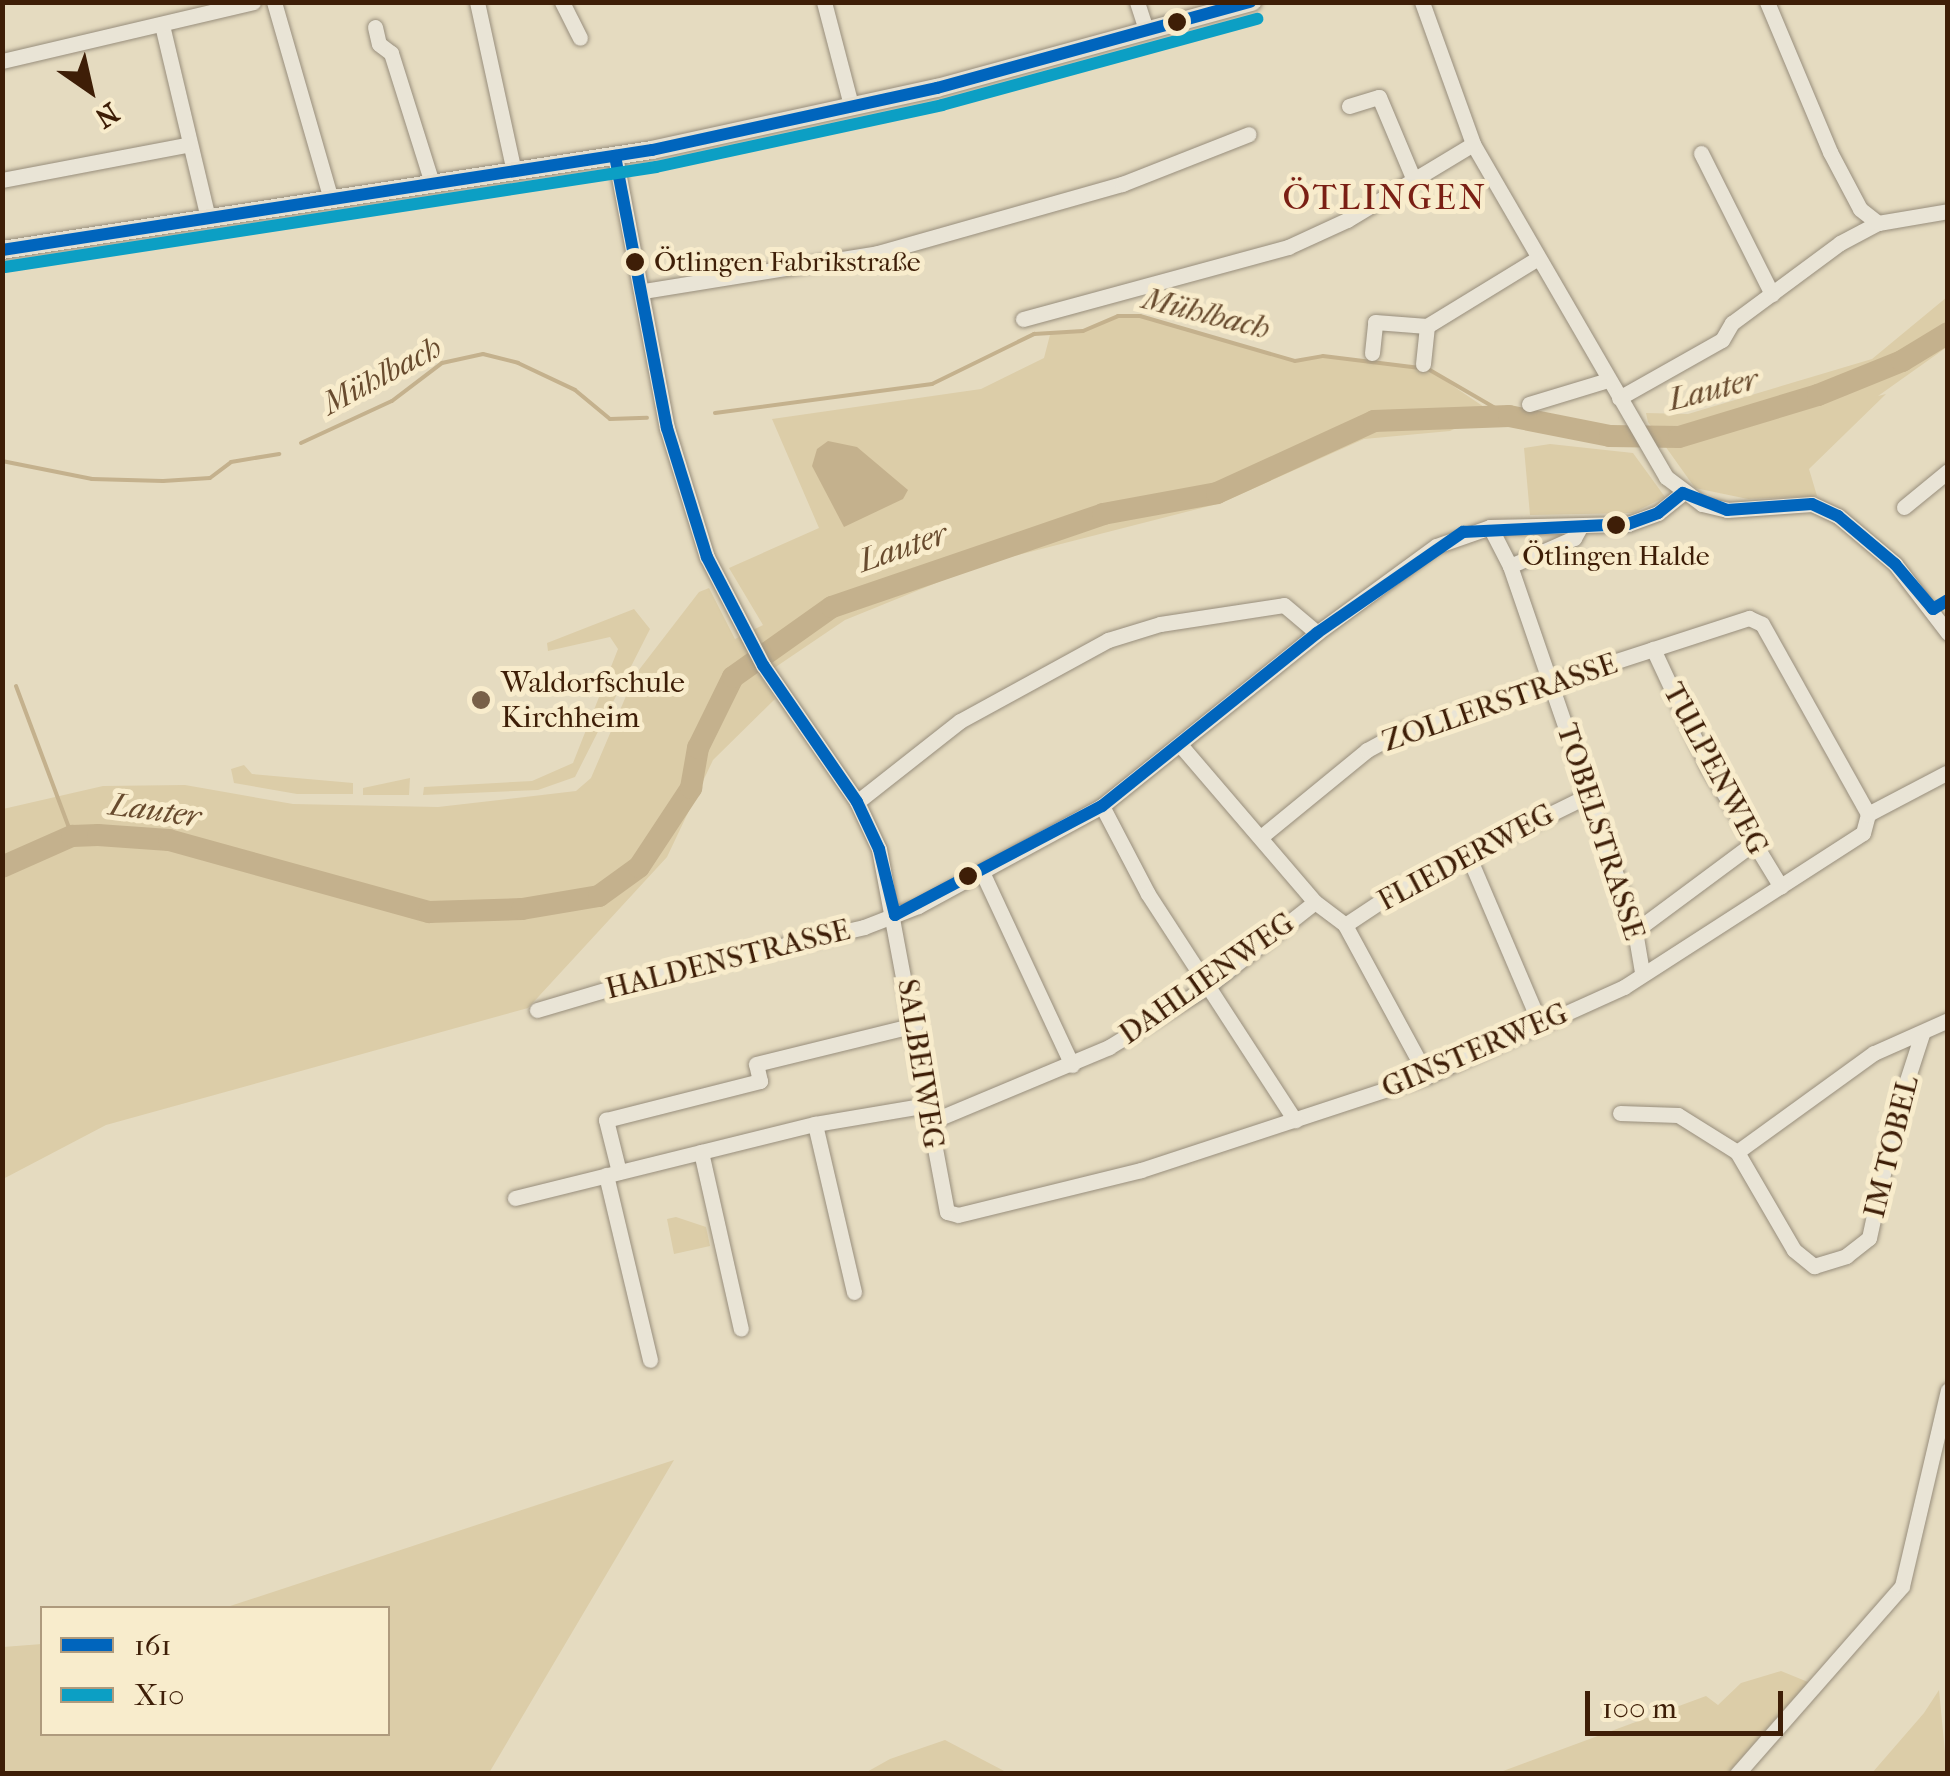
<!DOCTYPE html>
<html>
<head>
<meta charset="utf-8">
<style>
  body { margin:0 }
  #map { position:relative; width:1950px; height:1776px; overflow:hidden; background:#e5dbc0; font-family:"IM FELL French Canon",serif }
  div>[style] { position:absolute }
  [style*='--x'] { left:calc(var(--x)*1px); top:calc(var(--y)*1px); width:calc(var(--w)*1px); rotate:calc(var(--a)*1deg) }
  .green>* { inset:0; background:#dccda8 }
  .water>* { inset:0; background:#c4b18d }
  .stream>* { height:4px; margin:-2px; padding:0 2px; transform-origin:2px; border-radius:2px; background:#c4b18d }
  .river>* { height:22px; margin:-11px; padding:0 11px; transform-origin:11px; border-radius:11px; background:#c4b18d }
  .roads { filter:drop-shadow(0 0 2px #988e7c) drop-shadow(0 0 2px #988e7c) }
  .minor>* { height:15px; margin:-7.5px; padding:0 7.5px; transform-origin:7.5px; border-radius:7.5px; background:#e9e4d6 }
  .major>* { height:18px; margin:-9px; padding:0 9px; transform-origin:9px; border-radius:9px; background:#e5dfcf }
  .bus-1>* { height:12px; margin:-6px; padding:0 6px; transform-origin:6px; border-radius:6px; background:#0065bd }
  .bus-2>* { height:12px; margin:-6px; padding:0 6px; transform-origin:6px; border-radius:6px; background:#0c9fc4 }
  .dots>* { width:28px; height:28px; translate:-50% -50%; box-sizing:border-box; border:5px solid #f8eccc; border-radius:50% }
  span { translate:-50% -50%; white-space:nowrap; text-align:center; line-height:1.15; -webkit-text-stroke:10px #f8eccc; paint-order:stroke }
  .bus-label { font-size:28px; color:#3e1e07 }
  .left { translate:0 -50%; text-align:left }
  .poi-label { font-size:30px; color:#3e1e07 }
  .street-label { font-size:30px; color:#3e1e07 }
  .water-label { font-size:32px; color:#684b2e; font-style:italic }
  .quarter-label { font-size:35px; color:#7a1f14; letter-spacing:2.5px }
  .frame { position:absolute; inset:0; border:5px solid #3e1e07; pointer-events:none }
  .legend { position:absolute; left:40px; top:1606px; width:350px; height:130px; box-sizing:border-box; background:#f8eccc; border:2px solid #ae9a7d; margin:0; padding:12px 18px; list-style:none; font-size:30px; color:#3e1e07 }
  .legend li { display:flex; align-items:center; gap:20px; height:50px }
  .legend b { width:50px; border:2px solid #ae9a7d }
  .north { position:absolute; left:40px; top:40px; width:100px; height:100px; -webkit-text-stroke:8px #f8eccc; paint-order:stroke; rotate:146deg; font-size:28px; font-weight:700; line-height:40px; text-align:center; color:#3e1e07 }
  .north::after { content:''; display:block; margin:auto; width:35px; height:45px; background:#3e1e07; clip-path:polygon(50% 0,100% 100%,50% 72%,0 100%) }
  .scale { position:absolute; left:1585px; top:1691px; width:198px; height:45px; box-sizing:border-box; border:5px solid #3e1e07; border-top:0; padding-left:12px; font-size:30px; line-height:35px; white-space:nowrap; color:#3e1e07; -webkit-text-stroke:8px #f8eccc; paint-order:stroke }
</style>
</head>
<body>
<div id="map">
  <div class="green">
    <i style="clip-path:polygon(1947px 297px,1947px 347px,1878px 396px,1886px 394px,1809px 469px,1817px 496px,1748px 499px,1695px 488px,1648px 422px,1646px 413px,1688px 414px,1872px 359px)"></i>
    <i style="clip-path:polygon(1118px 316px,1140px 316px,1295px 361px,1323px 356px,1428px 369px,1490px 411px,1450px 431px,1364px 439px,1221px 503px,983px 564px,845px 620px,761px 677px,775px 699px,713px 760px,667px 857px,528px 1008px,106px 1125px,3px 1179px,3px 809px,103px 786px,185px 785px,293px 804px,438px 807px,576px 791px,591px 778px,635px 675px,699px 592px,709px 588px,735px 639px,763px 625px,729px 568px,819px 528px,772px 419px,981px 389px,1044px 358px,1051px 331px,1083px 331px)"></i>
    <i style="clip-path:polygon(1550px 444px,1633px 453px,1665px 497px,1633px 513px,1530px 515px,1524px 448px)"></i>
    <i style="clip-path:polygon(634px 609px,650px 629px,575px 777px,538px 790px,423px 795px,424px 787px,532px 781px,573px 763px,618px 649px,610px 637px,548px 651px,547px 643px)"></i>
    <i style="clip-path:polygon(244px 765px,252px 774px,353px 783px,353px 794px,297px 794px,234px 783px,231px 769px)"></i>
    <i style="clip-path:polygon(410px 778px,409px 795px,363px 795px,363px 788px)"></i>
    <i style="clip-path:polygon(676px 1217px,706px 1227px,710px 1246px,674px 1254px,667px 1219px)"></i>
    <i style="clip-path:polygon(674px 1460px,489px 1773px,3px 1773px,3px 1647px,42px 1644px,42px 1734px,388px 1734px,388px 1608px,224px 1608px)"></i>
    <i style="clip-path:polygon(1781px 1671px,1808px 1682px,1728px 1773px,1495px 1774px,1706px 1696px,1718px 1705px,1741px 1683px)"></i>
    <i style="clip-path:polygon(1939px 1690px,1947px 1773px,1872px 1773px,1924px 1713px)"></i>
    <i style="clip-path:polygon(945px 1740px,1008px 1773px,865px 1773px,890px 1759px)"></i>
  </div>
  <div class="water">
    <i style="clip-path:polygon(828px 441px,857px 447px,908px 490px,903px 499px,844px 527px,812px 466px,817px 449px)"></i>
  </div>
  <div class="stream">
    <i style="--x:715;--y:413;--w:219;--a:-7.6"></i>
    <i style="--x:932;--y:384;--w:114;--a:-26.1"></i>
    <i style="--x:1034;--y:334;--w:49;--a:-3.5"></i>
    <i style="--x:1083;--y:331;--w:38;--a:-23"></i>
    <i style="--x:1118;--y:316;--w:22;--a:0"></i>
    <i style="--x:1140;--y:316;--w:161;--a:16.2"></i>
    <i style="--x:1295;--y:361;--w:28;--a:-10"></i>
    <i style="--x:1323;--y:356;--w:106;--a:7.1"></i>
    <i style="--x:1428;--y:369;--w:94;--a:30.1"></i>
    <i style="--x:301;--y:443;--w:100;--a:-24.8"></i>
    <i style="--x:392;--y:401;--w:63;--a:-37.2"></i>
    <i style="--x:442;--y:363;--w:42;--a:-12.4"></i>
    <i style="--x:483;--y:354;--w:36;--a:14"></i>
    <i style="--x:518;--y:363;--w:63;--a:25.3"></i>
    <i style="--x:575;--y:390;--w:45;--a:39.6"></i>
    <i style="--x:610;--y:419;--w:37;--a:-2"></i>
    <i style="--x:2;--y:461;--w:92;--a:11.3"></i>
    <i style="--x:92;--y:479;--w:71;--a:1.6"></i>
    <i style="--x:163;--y:481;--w:47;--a:-3.7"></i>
    <i style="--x:210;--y:478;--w:26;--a:-37"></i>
    <i style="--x:231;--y:462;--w:49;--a:-9.5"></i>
    <i style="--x:16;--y:686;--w:160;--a:69.5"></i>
  </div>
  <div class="river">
    <i style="--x:2;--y:867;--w:77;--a:-23.9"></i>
    <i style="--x:72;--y:836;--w:26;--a:-2"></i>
    <i style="--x:98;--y:835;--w:71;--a:4"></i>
    <i style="--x:169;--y:840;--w:270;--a:15.5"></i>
    <i style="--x:429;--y:912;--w:93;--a:-1.8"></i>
    <i style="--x:522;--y:909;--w:78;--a:-9.6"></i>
    <i style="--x:599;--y:896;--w:49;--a:-35.9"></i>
    <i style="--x:639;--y:867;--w:95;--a:-56.6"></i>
    <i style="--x:691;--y:788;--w:41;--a:-80.1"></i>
    <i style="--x:698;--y:748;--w:79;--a:-63.8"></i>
    <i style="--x:733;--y:677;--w:121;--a:-35.3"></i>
    <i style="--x:832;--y:607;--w:287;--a:-18.9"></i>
    <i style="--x:1103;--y:514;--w:116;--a:-10.4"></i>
    <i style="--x:1217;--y:493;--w:173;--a:-24.6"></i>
    <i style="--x:1374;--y:421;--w:135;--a:-2.1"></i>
    <i style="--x:1509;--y:416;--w:103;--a:11.2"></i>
    <i style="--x:1610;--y:436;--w:69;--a:0.8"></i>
    <i style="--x:1679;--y:437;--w:145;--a:-16.8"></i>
    <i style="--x:1818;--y:395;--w:91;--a:-22"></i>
    <i style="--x:1902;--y:361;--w:54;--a:-31.3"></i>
  </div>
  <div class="roads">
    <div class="minor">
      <i style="--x:274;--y:2;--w:205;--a:73.9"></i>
      <i style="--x:477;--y:2;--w:173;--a:77.7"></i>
      <i style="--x:562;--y:2;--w:40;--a:63.4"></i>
      <i style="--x:824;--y:2;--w:106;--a:75.3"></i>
      <i style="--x:1137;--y:2;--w:28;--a:72"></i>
      <i style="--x:1422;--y:2;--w:151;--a:70.2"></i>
      <i style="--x:1473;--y:144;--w:385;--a:59.9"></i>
      <i style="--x:1666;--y:477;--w:45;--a:36.9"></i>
      <i style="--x:1702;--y:504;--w:26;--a:13"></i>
      <i style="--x:1727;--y:510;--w:85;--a:-4"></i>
      <i style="--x:1812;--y:504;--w:29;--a:25"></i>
      <i style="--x:1838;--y:516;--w:75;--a:40.1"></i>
      <i style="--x:1895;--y:564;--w:87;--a:52.5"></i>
      <i style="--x:1767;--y:2;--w:163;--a:67.2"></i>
      <i style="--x:1830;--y:152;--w:64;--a:62.2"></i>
      <i style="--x:1860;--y:209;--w:23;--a:38"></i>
      <i style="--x:162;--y:25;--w:198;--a:76.6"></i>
      <i style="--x:375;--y:27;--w:17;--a:77"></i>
      <i style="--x:379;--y:44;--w:15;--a:37"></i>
      <i style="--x:391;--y:53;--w:136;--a:72.5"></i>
      <i style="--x:2;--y:61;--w:258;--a:-13.2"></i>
      <i style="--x:1349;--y:106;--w:31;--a:-17"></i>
      <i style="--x:1379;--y:97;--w:88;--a:67.2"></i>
      <i style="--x:1701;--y:153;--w:158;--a:63.3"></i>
      <i style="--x:615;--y:156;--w:277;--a:79.2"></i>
      <i style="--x:667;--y:428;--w:135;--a:72.8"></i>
      <i style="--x:707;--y:557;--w:122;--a:62.6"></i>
      <i style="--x:763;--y:665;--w:166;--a:55.5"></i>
      <i style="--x:857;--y:802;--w:52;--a:64.9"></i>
      <i style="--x:879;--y:849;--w:369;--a:79.4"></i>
      <i style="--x:947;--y:1212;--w:11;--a:15"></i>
      <i style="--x:958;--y:1215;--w:188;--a:-13.8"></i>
      <i style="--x:1141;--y:1170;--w:301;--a:-18.2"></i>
      <i style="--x:1427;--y:1076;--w:216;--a:-24.3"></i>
      <i style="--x:1624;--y:987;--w:284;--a:-32.8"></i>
      <i style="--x:1863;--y:833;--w:20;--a:-75"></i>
      <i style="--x:1868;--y:814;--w:88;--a:-27.7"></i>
      <i style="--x:2;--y:180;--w:191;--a:-10.8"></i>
      <i style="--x:644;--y:291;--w:237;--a:-9.2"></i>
      <i style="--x:878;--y:253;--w:254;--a:-15.8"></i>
      <i style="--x:1122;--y:184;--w:136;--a:-21.5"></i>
      <i style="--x:1023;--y:319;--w:275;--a:-15.2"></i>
      <i style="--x:1288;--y:247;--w:65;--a:-24.6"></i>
      <i style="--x:1347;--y:220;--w:147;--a:-31.1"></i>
      <i style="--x:1372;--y:353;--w:31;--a:-84"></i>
      <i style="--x:1375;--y:322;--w:52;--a:4.4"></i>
      <i style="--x:1427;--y:326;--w:130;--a:-31.5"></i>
      <i style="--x:1423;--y:364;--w:38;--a:-84"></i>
      <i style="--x:1619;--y:398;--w:118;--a:-29.4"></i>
      <i style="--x:1722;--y:340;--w:20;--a:-60"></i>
      <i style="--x:1732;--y:323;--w:134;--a:-36.5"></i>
      <i style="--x:1840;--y:243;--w:43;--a:-27.8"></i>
      <i style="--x:1878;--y:223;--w:71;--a:-9.7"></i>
      <i style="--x:1529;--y:404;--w:83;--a:-16.9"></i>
      <i style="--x:1904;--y:507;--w:57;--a:-39.3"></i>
      <i style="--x:1490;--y:527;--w:44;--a:62.9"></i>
      <i style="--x:1510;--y:566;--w:242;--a:71"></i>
      <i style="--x:1589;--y:795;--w:144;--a:71.3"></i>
      <i style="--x:1635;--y:931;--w:42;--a:80.3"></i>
      <i style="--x:1510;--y:566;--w:70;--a:-23.6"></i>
      <i style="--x:1574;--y:538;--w:10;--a:-61"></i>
      <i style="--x:1653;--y:649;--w:130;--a:65"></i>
      <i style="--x:1708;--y:767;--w:140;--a:58.7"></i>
      <i style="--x:1182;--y:747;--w:204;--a:49.4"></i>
      <i style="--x:1315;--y:902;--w:38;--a:37"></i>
      <i style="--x:1345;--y:925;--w:172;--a:61.5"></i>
      <i style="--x:857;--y:802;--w:131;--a:-38.2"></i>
      <i style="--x:960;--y:721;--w:169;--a:-28.7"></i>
      <i style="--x:1108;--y:640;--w:54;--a:-17.1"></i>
      <i style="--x:1160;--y:624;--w:125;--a:-8.7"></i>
      <i style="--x:1284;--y:605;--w:43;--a:40.3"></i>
      <i style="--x:1102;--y:806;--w:99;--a:62.4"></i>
      <i style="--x:1148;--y:894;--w:270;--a:57"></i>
      <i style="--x:1262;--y:836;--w:136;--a:-39.3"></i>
      <i style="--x:1367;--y:750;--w:42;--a:-28.4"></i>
      <i style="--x:1404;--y:730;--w:363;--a:-18"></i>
      <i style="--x:1749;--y:618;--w:14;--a:25"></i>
      <i style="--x:1762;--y:624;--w:218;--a:60.8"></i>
      <i style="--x:1468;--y:855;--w:184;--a:66.9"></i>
      <i style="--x:982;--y:872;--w:213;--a:65"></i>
      <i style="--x:1345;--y:925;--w:71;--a:-33.5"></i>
      <i style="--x:1404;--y:886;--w:206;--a:-26.2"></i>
      <i style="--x:1635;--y:931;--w:144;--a:-36.6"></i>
      <i style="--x:537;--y:1010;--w:130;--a:-16.5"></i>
      <i style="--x:662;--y:973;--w:207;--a:-12.8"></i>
      <i style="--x:864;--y:927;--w:58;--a:-21.3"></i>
      <i style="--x:918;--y:906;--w:209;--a:-28.5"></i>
      <i style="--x:1102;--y:806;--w:276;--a:-38.8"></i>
      <i style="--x:1317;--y:633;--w:147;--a:-36.2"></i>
      <i style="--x:1436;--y:546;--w:57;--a:-19.4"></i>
      <i style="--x:1490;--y:527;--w:138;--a:-1.2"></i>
      <i style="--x:1628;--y:524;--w:32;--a:-20"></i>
      <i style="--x:1658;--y:513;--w:32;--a:-39"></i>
      <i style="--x:1620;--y:1113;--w:58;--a:2"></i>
      <i style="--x:1678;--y:1115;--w:70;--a:32.1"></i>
      <i style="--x:1737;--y:1152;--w:113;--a:59.8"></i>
      <i style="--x:1794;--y:1250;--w:26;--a:39"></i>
      <i style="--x:1814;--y:1266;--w:34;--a:-17"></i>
      <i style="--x:1846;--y:1256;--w:29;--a:-38"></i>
      <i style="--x:1869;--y:1238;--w:127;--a:-77.7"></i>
      <i style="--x:1896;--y:1114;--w:84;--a:-72"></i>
      <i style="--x:930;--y:1122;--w:194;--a:-22.7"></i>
      <i style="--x:1109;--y:1047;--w:115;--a:-31.5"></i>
      <i style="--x:1207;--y:987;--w:137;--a:-38.2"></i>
      <i style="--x:701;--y:1152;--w:181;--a:77.3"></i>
      <i style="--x:1737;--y:1152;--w:169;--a:-35.9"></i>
      <i style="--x:1874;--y:1053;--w:81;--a:-24"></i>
      <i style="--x:619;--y:1172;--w:54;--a:-104"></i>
      <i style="--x:606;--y:1120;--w:159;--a:-14.2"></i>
      <i style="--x:760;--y:1081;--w:17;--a:-103"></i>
      <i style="--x:756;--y:1064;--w:164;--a:-13.8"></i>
      <i style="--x:606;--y:1175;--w:190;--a:76.6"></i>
      <i style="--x:515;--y:1198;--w:309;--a:-13.9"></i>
      <i style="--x:854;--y:1292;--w:172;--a:-103.1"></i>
      <i style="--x:815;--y:1124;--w:114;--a:-9.6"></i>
      <i style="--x:1737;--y:1774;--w:250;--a:-48.7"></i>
      <i style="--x:1902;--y:1586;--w:201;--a:-76.8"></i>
    </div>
    <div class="major">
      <i style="--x:2;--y:250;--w:658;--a:-8.75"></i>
      <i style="--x:652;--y:150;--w:292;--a:-12.3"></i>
      <i style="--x:937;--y:88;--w:327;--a:-15.3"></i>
    </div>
  </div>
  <div class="bus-1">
    <i style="--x:615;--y:156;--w:277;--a:79.2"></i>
    <i style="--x:667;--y:428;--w:135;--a:72.8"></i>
    <i style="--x:707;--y:557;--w:122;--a:62.6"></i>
    <i style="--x:763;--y:665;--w:166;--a:55.5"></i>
    <i style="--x:857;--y:802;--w:52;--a:64.9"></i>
    <i style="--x:879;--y:849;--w:68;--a:76.4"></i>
    <i style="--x:895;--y:915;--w:234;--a:-27.8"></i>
    <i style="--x:1102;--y:806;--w:276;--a:-38.8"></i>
    <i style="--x:1317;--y:633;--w:178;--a:-34.7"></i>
    <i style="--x:1463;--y:532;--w:165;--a:-2.8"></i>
    <i style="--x:1628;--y:524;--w:32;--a:-20"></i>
    <i style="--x:1658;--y:513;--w:32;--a:-39"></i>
    <i style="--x:1683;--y:493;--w:47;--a:21.1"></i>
    <i style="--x:1727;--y:510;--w:85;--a:-4"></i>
    <i style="--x:1812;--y:504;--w:29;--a:25"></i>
    <i style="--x:1838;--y:516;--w:75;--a:40.1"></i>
    <i style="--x:1895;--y:564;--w:59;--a:49.8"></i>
    <i style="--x:1933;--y:609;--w:17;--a:-31"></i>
    <i style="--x:2;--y:250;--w:658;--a:-8.75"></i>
    <i style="--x:652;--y:150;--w:292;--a:-12.3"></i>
    <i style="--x:937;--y:88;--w:325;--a:-15.4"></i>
  </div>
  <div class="bus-2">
    <i style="--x:5;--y:267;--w:659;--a:-8.73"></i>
    <i style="--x:656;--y:167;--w:293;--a:-12.2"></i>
    <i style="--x:942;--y:105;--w:327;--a:-15.3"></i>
  </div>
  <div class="dots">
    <i style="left:1177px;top:22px;background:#3e1e07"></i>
    <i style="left:635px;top:262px;background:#3e1e07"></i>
    <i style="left:1616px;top:525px;background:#3e1e07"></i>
    <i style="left:481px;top:700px;background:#786048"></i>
    <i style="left:968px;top:876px;background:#3e1e07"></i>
  </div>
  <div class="bus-label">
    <span class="left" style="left:654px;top:262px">Ötlingen Fabrikstraße</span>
    <span style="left:1616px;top:556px">Ötlingen Halde</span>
  </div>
  <div class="poi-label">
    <span class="left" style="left:501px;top:700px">Waldorfschule<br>Kirchheim</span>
  </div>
  <div class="street-label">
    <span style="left:1500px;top:703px;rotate:-19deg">ZOLLERSTRASSE</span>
    <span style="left:1715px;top:769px;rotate:62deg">TULPENWEG</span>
    <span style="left:1600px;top:832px;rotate:72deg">TOBELSTRASSE</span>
    <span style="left:1466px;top:858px;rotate:-28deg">FLIEDERWEG</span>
    <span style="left:728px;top:960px;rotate:-14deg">HALDENSTRASSE</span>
    <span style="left:1207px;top:979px;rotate:-35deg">DAHLIENWEG</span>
    <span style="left:1475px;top:1051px;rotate:-23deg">GINSTERWEG</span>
    <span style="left:920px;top:1064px;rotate:81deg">SALBEIWEG</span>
    <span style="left:1892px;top:1147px;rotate:-76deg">IM TOBEL</span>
  </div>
  <div class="water-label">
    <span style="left:1206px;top:314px;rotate:14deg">Mühlbach</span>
    <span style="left:382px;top:376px;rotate:-28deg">Mühlbach</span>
    <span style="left:1713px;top:390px;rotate:-14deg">Lauter</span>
    <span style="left:903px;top:548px;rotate:-19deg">Lauter</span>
    <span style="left:155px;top:811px;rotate:8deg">Lauter</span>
  </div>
  <div class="quarter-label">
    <span style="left:1385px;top:198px">ÖTLINGEN</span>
  </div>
  <div class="frame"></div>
  <ul class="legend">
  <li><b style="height:12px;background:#0065bd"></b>161</li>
  <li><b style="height:12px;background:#0c9fc4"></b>X10</li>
  </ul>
  <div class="north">N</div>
  <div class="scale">100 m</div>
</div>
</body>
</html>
